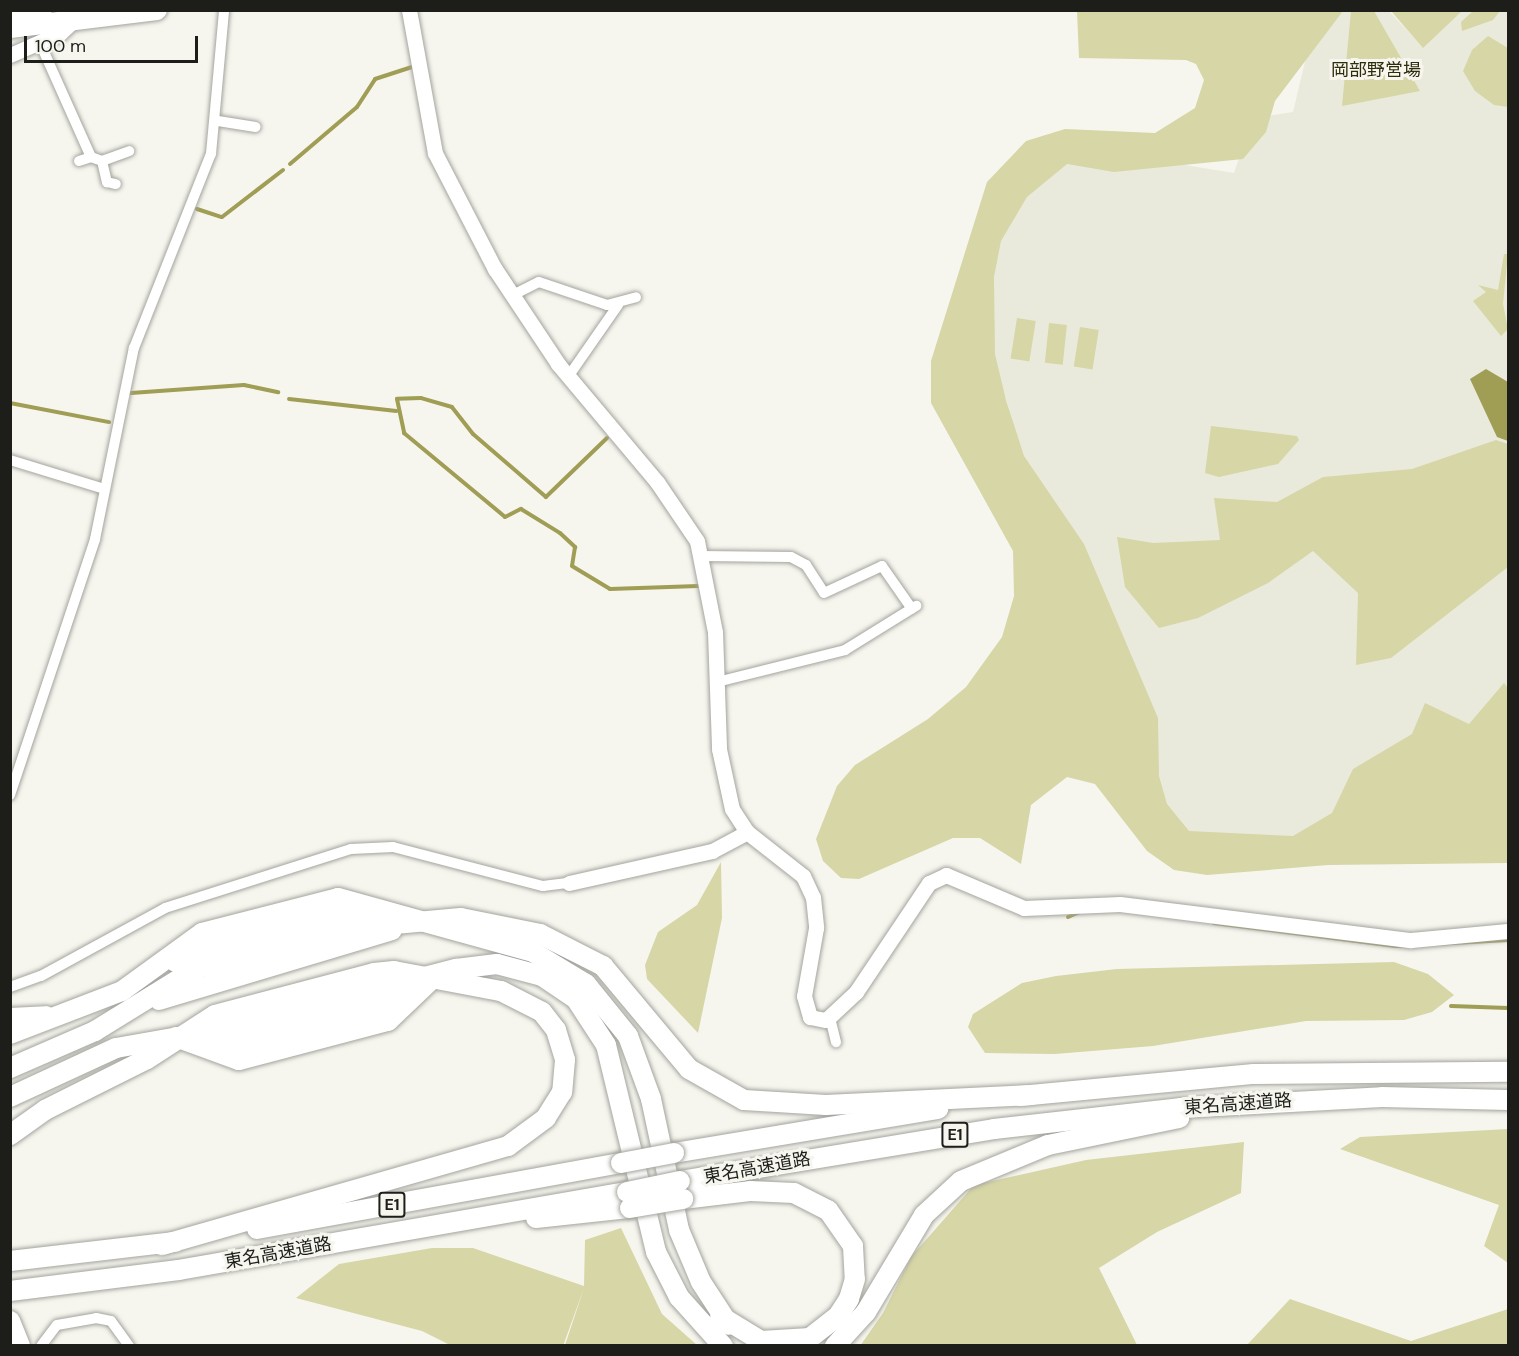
<!DOCTYPE html>
<html>
<head>
<meta charset="utf-8">
<style>
  body { margin:0 }
  #map { position:relative; width:1519px; height:1356px; overflow:hidden; background:#f6f6ef; font-family:"DM Sans","Noto Sans JP",sans-serif }
  div>[style] { position:absolute }
  [style*='--x'] { left:calc(var(--x)*1px); top:calc(var(--y)*1px); width:calc(var(--w)*1px); rotate:calc(var(--a)*1deg) }
  .built>* { inset:0; background:#eaeadc }
  .green>* { inset:0; background:#d7d6a6; transform-origin:0 0 }
  .water>* { inset:0; background:#a09d54 }
  .stream>* { height:4px; margin:-2px; padding:0 2px; transform-origin:2px; border-radius:2px; background:#a09d54 }
  .roads { filter:drop-shadow(0 0 2px #a4a49e) drop-shadow(0 0 2px #a4a49e) }
  .street>* { height:10px; margin:-5px; padding:0 5px; transform-origin:5px; border-radius:5px; background:#fff }
  .secondary>* { height:15px; margin:-7.5px; padding:0 7.5px; transform-origin:7.5px; border-radius:7.5px; background:#fff }
  .highway>* { height:20px; margin:-10px; padding:0 10px; transform-origin:10px; border-radius:10px; background:#fff }
  .bridges { filter:drop-shadow(0 0 2px #a4a49e) drop-shadow(0 0 2px #a4a49e) }
  .highway-bridge>* { height:20px; margin:-10px; padding:0 10px; transform-origin:10px; border-radius:10px; background:#fff }
  span { translate:-50% -50%; white-space:nowrap; text-align:center; line-height:1.15; -webkit-text-stroke:6px #f6f6ef; paint-order:stroke }
  .shield-label span { padding:2px 4px; background:#f6f6ef; border:2px solid; border-radius:4px; -webkit-text-stroke-width:0 }
  .shield-label { font-size:16px; color:#1d1d1a; font-weight:700 }
  .park-label { font-size:18px; color:#2e2d0b }
  .street-label { font-size:18px; color:#1d1d1a }
  .frame { position:absolute; inset:0; border:12px solid #1d1d1a; pointer-events:none }
  .scale { position:absolute; left:24px; top:36px; width:174px; height:27px; box-sizing:border-box; border:3px solid #1d1d1a; border-top:0; padding-left:8px; font-size:18px; line-height:21px; white-space:nowrap; color:#1d1d1a; -webkit-text-stroke:4px #f6f6ef; paint-order:stroke }
</style>
</head>
<body>
<div id="map">
  <div class="built">
    <i style="clip-path:polygon(1317px 11px,1389px 11px,1420px 44px,1454px 11px,1508px 11px,1508px 701px,1296px 848px,1186px 832px,1167px 810px,1028px 473px,965px 261px,1032px 157px,1136px 157px,1234px 173px,1253px 118px,1293px 112px)"></i>
  </div>
  <div class="green">
    <i style="clip-path:polygon(1077px 11px,1343px 11px,1275px 101px,1266px 132px,1243px 159px,1114px 172px,1067px 164px,1027px 197px,1001px 241px,994px 277px,995px 354px,1006px 400px,1024px 456px,1084px 544px,1158px 718px,1159px 776px,1167px 804px,1189px 831px,1293px 836px,1332px 813px,1353px 769px,1412px 734px,1425px 703px,1469px 724px,1504px 683px,1508px 688px,1508px 863px,1328px 865px,1207px 875px,1174px 870px,1147px 851px,1095px 784px,1067px 777px,1031px 805px,1021px 864px,980px 838px,953px 838px,859px 879px,841px 878px,823px 861px,816px 839px,837px 786px,855px 765px,928px 719px,966px 687px,1002px 637px,1014px 596px,1013px 551px,931px 403px,931px 361px,987px 182px,1026px 141px,1065px 129px,1155px 133px,1195px 108px,1204px 80px,1196px 64px,1186px 60px,1079px 58px)"></i>
    <i style="clip-path:polygon(1351px 11px,1374px 11px,1420px 91px,1342px 106px)"></i>
    <i style="clip-path:polygon(1391px 11px,1462px 11px,1423px 48px)"></i>
    <i style="clip-path:polygon(1473px 11px,1473px 10px,1500px 11px,1493px 20px,1462px 31px,1461px 22px)"></i>
    <i style="clip-path:polygon(1488px 36px,1508px 48px,1508px 107px,1494px 105px,1475px 91px,1463px 71px,1472px 50px)"></i>
    <i style="clip-path:polygon(1504px 254px,1508px 254px,1503px 304px,1508px 329px,1501px 336px,1473px 301px,1486px 292px,1478px 285px,1498px 290px)"></i>
    <i style="left:1017px;top:318px;width:19px;height:41px;rotate:9deg"></i>
    <i style="left:1049px;top:323px;width:18px;height:40px;rotate:6deg"></i>
    <i style="left:1080px;top:327px;width:19px;height:40px;rotate:9deg"></i>
    <i style="clip-path:polygon(1211px 426px,1297px 436px,1299px 440px,1278px 464px,1219px 477px,1205px 473px)"></i>
    <i style="clip-path:polygon(1496px 440px,1508px 444px,1508px 567px,1391px 658px,1356px 665px,1358px 593px,1313px 551px,1268px 583px,1198px 618px,1159px 628px,1125px 587px,1117px 537px,1153px 543px,1220px 540px,1214px 498px,1277px 502px,1323px 477px,1412px 469px)"></i>
    <i style="clip-path:polygon(721px 862px,722px 918px,698px 1033px,647px 979px,645px 965px,658px 932px,697px 905px)"></i>
    <i style="clip-path:polygon(1394px 962px,1428px 974px,1454px 995px,1432px 1012px,1404px 1020px,1306px 1021px,1153px 1046px,1055px 1054px,985px 1053px,968px 1027px,973px 1014px,1022px 983px,1056px 976px,1117px 969px)"></i>
    <i style="clip-path:polygon(1508px 1129px,1508px 1263px,1484px 1246px,1499px 1205px,1340px 1149px,1360px 1137px)"></i>
    <i style="clip-path:polygon(1244px 1142px,1241px 1193px,1157px 1232px,1099px 1268px,1137px 1345px,860px 1346px,883px 1313px,911px 1257px,974px 1185px,1086px 1160px)"></i>
    <i style="clip-path:polygon(621px 1228px,662px 1314px,697px 1345px,565px 1345px,584px 1288px,563px 1346px,450px 1345px,422px 1331px,296px 1298px,339px 1264px,432px 1248px,473px 1248px,584px 1286px,585px 1240px)"></i>
    <i style="clip-path:polygon(1290px 1299px,1411px 1341px,1508px 1309px,1508px 1345px,1247px 1345px)"></i>
  </div>
  <div class="water">
    <i style="clip-path:polygon(1486px 369px,1508px 382px,1508px 441px,1497px 437px,1470px 379px)"></i>
  </div>
  <div class="stream">
    <i style="--x:290;--y:164;--w:88;--a:-40.4"></i>
    <i style="--x:357;--y:107;--w:33;--a:-57"></i>
    <i style="--x:375;--y:79;--w:38;--a:-18"></i>
    <i style="--x:197;--y:209;--w:26;--a:18"></i>
    <i style="--x:222;--y:217;--w:77;--a:-37.6"></i>
    <i style="--x:131;--y:393;--w:113;--a:-4"></i>
    <i style="--x:244;--y:385;--w:35;--a:12"></i>
    <i style="--x:289;--y:399;--w:108;--a:6.4"></i>
    <i style="--x:10;--y:403;--w:101;--a:10.9"></i>
    <i style="--x:607;--y:438;--w:85;--a:136"></i>
    <i style="--x:546;--y:497;--w:96;--a:-139.2"></i>
    <i style="--x:473;--y:434;--w:34;--a:-128"></i>
    <i style="--x:452;--y:407;--w:32;--a:-164"></i>
    <i style="--x:421;--y:398;--w:24;--a:178"></i>
    <i style="--x:397;--y:399;--w:35;--a:78"></i>
    <i style="--x:404;--y:433;--w:131;--a:39.7"></i>
    <i style="--x:505;--y:517;--w:18;--a:-27"></i>
    <i style="--x:521;--y:509;--w:46;--a:31.6"></i>
    <i style="--x:560;--y:533;--w:21;--a:43"></i>
    <i style="--x:575;--y:547;--w:19;--a:99"></i>
    <i style="--x:572;--y:566;--w:44;--a:31.2"></i>
    <i style="--x:610;--y:589;--w:88;--a:-2"></i>
    <i style="--x:1068;--y:917;--w:12;--a:-24"></i>
    <i style="--x:1214;--y:923;--w:183;--a:7.2"></i>
    <i style="--x:1396;--y:946;--w:112;--a:-3.1"></i>
    <i style="--x:1451;--y:1006;--w:57;--a:2"></i>
  </div>
  <div class="roads">
    <div class="street">
      <i style="--x:40;--y:43;--w:125;--a:65.9"></i>
      <i style="--x:91;--y:157;--w:12;--a:20"></i>
      <i style="--x:102;--y:161;--w:22;--a:77"></i>
      <i style="--x:107;--y:182;--w:9;--a:13"></i>
      <i style="--x:218;--y:121;--w:38;--a:9"></i>
      <i style="--x:79;--y:161;--w:13;--a:-18"></i>
      <i style="--x:102;--y:161;--w:29;--a:-20"></i>
      <i style="--x:511;--y:296;--w:31;--a:-27"></i>
      <i style="--x:539;--y:282;--w:72;--a:18.7"></i>
      <i style="--x:607;--y:305;--w:30;--a:-15"></i>
      <i style="--x:568;--y:377;--w:88;--a:-55.2"></i>
      <i style="--x:10;--y:460;--w:98;--a:17.1"></i>
      <i style="--x:701;--y:556;--w:90;--a:0.6"></i>
      <i style="--x:791;--y:557;--w:17;--a:28"></i>
      <i style="--x:806;--y:565;--w:33;--a:57"></i>
      <i style="--x:824;--y:593;--w:64;--a:-25"></i>
      <i style="--x:882;--y:566;--w:52;--a:55.1"></i>
      <i style="--x:717;--y:682;--w:132;--a:-14"></i>
      <i style="--x:845;--y:650;--w:84;--a:-31.8"></i>
      <i style="--x:10;--y:795;--w:270;--a:-71.6"></i>
      <i style="--x:95;--y:539;--w:195;--a:-78.5"></i>
      <i style="--x:134;--y:348;--w:209;--a:-68.4"></i>
      <i style="--x:211;--y:154;--w:145;--a:-84.8"></i>
      <i style="--x:10;--y:987;--w:33;--a:-20"></i>
      <i style="--x:41;--y:976;--w:141;--a:-28.7"></i>
      <i style="--x:165;--y:908;--w:195;--a:-17.6"></i>
      <i style="--x:351;--y:849;--w:42;--a:-2.7"></i>
      <i style="--x:393;--y:847;--w:155;--a:14.6"></i>
      <i style="--x:543;--y:886;--w:26;--a:-7"></i>
      <i style="--x:830;--y:1018;--w:25;--a:76"></i>
      <i style="--x:41;--y:1346;--w:26;--a:-53"></i>
      <i style="--x:57;--y:1325;--w:40;--a:-10"></i>
      <i style="--x:96;--y:1318;--w:15;--a:11"></i>
      <i style="--x:111;--y:1321;--w:31;--a:54"></i>
    </div>
    <div class="secondary">
      <i style="--x:409;--y:10;--w:145;--a:79.7"></i>
      <i style="--x:435;--y:153;--w:131;--a:62.7"></i>
      <i style="--x:495;--y:269;--w:114;--a:56.4"></i>
      <i style="--x:558;--y:364;--w:154;--a:50"></i>
      <i style="--x:657;--y:482;--w:71;--a:55.9"></i>
      <i style="--x:697;--y:541;--w:93;--a:78.8"></i>
      <i style="--x:715;--y:632;--w:117;--a:88"></i>
      <i style="--x:719;--y:749;--w:61;--a:77.8"></i>
      <i style="--x:732;--y:809;--w:27;--a:57"></i>
      <i style="--x:747;--y:832;--w:71;--a:38.2"></i>
      <i style="--x:803;--y:876;--w:23;--a:65"></i>
      <i style="--x:813;--y:897;--w:31;--a:84"></i>
      <i style="--x:816;--y:928;--w:69;--a:100"></i>
      <i style="--x:804;--y:996;--w:22;--a:74"></i>
      <i style="--x:810;--y:1017;--w:16;--a:11"></i>
      <i style="--x:826;--y:1020;--w:41;--a:-43"></i>
      <i style="--x:856;--y:992;--w:131;--a:-56.2"></i>
      <i style="--x:929;--y:883;--w:19;--a:-25"></i>
      <i style="--x:946;--y:875;--w:85;--a:22.9"></i>
      <i style="--x:1024;--y:908;--w:96;--a:-2.4"></i>
      <i style="--x:1120;--y:904;--w:293;--a:7.1"></i>
      <i style="--x:1411;--y:940;--w:97;--a:-5.3"></i>
      <i style="--x:10;--y:55;--w:55;--a:-23.7"></i>
      <i style="--x:60;--y:33;--w:19;--a:-43"></i>
      <i style="--x:569;--y:883;--w:147;--a:-12.6"></i>
      <i style="--x:712;--y:851;--w:40;--a:-28"></i>
    </div>
    <div class="highway">
      <i style="--x:10;--y:14;--w:32;--a:-7"></i>
      <i style="--x:10;--y:28;--w:148;--a:-7"></i>
      <i style="--x:176;--y:962;--w:34;--a:-26"></i>
      <i style="--x:207;--y:947;--w:72;--a:-14.4"></i>
      <i style="--x:277;--y:929;--w:71;--a:-13.8"></i>
      <i style="--x:346;--y:912;--w:24;--a:7"></i>
      <i style="--x:159;--y:1000;--w:243;--a:-16.7"></i>
      <i style="--x:10;--y:1018;--w:36;--a:-3"></i>
      <i style="--x:10;--y:1034;--w:120;--a:-21"></i>
      <i style="--x:122;--y:991;--w:99;--a:-35.9"></i>
      <i style="--x:202;--y:933;--w:140;--a:-14.4"></i>
      <i style="--x:338;--y:898;--w:202;--a:15.5"></i>
      <i style="--x:533;--y:952;--w:62;--a:31.1"></i>
      <i style="--x:586;--y:984;--w:67;--a:51.1"></i>
      <i style="--x:628;--y:1036;--w:67;--a:69.9"></i>
      <i style="--x:651;--y:1099;--w:134;--a:77.9"></i>
      <i style="--x:679;--y:1230;--w:56;--a:67.1"></i>
      <i style="--x:701;--y:1282;--w:51;--a:56.9"></i>
      <i style="--x:176;--y:1037;--w:67;--a:20.1"></i>
      <i style="--x:239;--y:1060;--w:154;--a:-14.7"></i>
      <i style="--x:388;--y:1021;--w:62;--a:-43.7"></i>
      <i style="--x:208;--y:1042;--w:27;--a:6"></i>
      <i style="--x:235;--y:1045;--w:73;--a:-14.2"></i>
      <i style="--x:306;--y:1027;--w:84;--a:-15.2"></i>
      <i style="--x:387;--y:1005;--w:29;--a:-31"></i>
      <i style="--x:10;--y:1068;--w:93;--a:-23.5"></i>
      <i style="--x:95;--y:1031;--w:120;--a:-31.7"></i>
      <i style="--x:197;--y:968;--w:159;--a:-14.6"></i>
      <i style="--x:351;--y:928;--w:110;--a:-5.2"></i>
      <i style="--x:461;--y:918;--w:81;--a:11.4"></i>
      <i style="--x:540;--y:934;--w:71;--a:26.9"></i>
      <i style="--x:603;--y:966;--w:134;--a:50.1"></i>
      <i style="--x:689;--y:1069;--w:63;--a:29.4"></i>
      <i style="--x:744;--y:1100;--w:82;--a:3.5"></i>
      <i style="--x:826;--y:1105;--w:206;--a:-2.8"></i>
      <i style="--x:1020;--y:1096;--w:235;--a:-5.4"></i>
      <i style="--x:1254;--y:1074;--w:254;--a:-0.5"></i>
      <i style="--x:10;--y:1097;--w:117;--a:-24.8"></i>
      <i style="--x:116;--y:1048;--w:115;--a:-10"></i>
      <i style="--x:229;--y:1028;--w:235;--a:-14.6"></i>
      <i style="--x:456;--y:969;--w:41;--a:-7"></i>
      <i style="--x:497;--y:964;--w:47;--a:14.9"></i>
      <i style="--x:542;--y:976;--w:41;--a:34.1"></i>
      <i style="--x:576;--y:999;--w:55;--a:56.9"></i>
      <i style="--x:606;--y:1045;--w:213;--a:76.4"></i>
      <i style="--x:656;--y:1252;--w:51;--a:62.9"></i>
      <i style="--x:679;--y:1297;--w:66;--a:48.1"></i>
      <i style="--x:10;--y:1135;--w:43;--a:-35.5"></i>
      <i style="--x:45;--y:1110;--w:114;--a:-26.6"></i>
      <i style="--x:147;--y:1059;--w:81;--a:-32.9"></i>
      <i style="--x:215;--y:1015;--w:164;--a:-14.8"></i>
      <i style="--x:374;--y:973;--w:20;--a:-6"></i>
      <i style="--x:394;--y:971;--w:109;--a:10.6"></i>
      <i style="--x:501;--y:991;--w:46;--a:27.1"></i>
      <i style="--x:542;--y:1012;--w:23;--a:52"></i>
      <i style="--x:556;--y:1030;--w:31;--a:73"></i>
      <i style="--x:565;--y:1060;--w:32;--a:95"></i>
      <i style="--x:562;--y:1092;--w:31;--a:122"></i>
      <i style="--x:546;--y:1118;--w:47;--a:143.6"></i>
      <i style="--x:508;--y:1146;--w:360;--a:164"></i>
      <i style="--x:674;--y:1153;--w:268;--a:-9.5"></i>
      <i style="--x:680;--y:1181;--w:318;--a:-9.4"></i>
      <i style="--x:994;--y:1129;--w:188;--a:-6.4"></i>
      <i style="--x:1181;--y:1108;--w:201;--a:-3.1"></i>
      <i style="--x:1382;--y:1097;--w:126;--a:1.4"></i>
      <i style="--x:683;--y:1199;--w:67;--a:-6.8"></i>
      <i style="--x:750;--y:1191;--w:44;--a:2.6"></i>
      <i style="--x:794;--y:1193;--w:38;--a:27"></i>
      <i style="--x:828;--y:1210;--w:44;--a:55.2"></i>
      <i style="--x:853;--y:1246;--w:33;--a:87"></i>
      <i style="--x:855;--y:1279;--w:21;--a:107"></i>
      <i style="--x:849;--y:1299;--w:20;--a:123"></i>
      <i style="--x:838;--y:1316;--w:36;--a:142"></i>
      <i style="--x:810;--y:1338;--w:49;--a:176.5"></i>
      <i style="--x:761;--y:1341;--w:48;--a:-148.6"></i>
      <i style="--x:536;--y:1218;--w:95;--a:-6.1"></i>
      <i style="--x:257;--y:1229;--w:370;--a:-10.3"></i>
      <i style="--x:10;--y:1261;--w:166;--a:-6.6"></i>
      <i style="--x:10;--y:1291;--w:170;--a:-7.1"></i>
      <i style="--x:179;--y:1270;--w:455;--a:-9.9"></i>
      <i style="--x:10;--y:1321;--w:27;--a:68"></i>
      <i style="--x:835;--y:1346;--w:46;--a:-47.6"></i>
      <i style="--x:866;--y:1312;--w:113;--a:-59.1"></i>
      <i style="--x:924;--y:1215;--w:50;--a:-42.6"></i>
      <i style="--x:961;--y:1181;--w:94;--a:-22.5"></i>
      <i style="--x:1048;--y:1145;--w:134;--a:-11.6"></i>
    </div>
  </div>
  <div class="bridges">
    <div class="highway-bridge">
      <i style="--x:621;--y:1163;--w:54;--a:-10.7"></i>
      <i style="--x:627;--y:1192;--w:54;--a:-11.7"></i>
      <i style="--x:630;--y:1208;--w:54;--a:-9.6"></i>
    </div>
  </div>
  <div class="shield-label">
    <span style="left:955px;top:1135px">E1</span>
    <span style="left:392px;top:1205px">E1</span>
  </div>
  <div class="park-label">
    <span style="left:1376px;top:70px">岡部野営場</span>
  </div>
  <div class="street-label">
    <span style="left:1238px;top:1104px;rotate:-4deg">東名高速道路</span>
    <span style="left:757px;top:1168px;rotate:-10deg">東名高速道路</span>
    <span style="left:278px;top:1253px;rotate:-10deg">東名高速道路</span>
  </div>
  <div class="frame"></div>
  <div class="scale">100 m</div>
</div>
</body>
</html>
